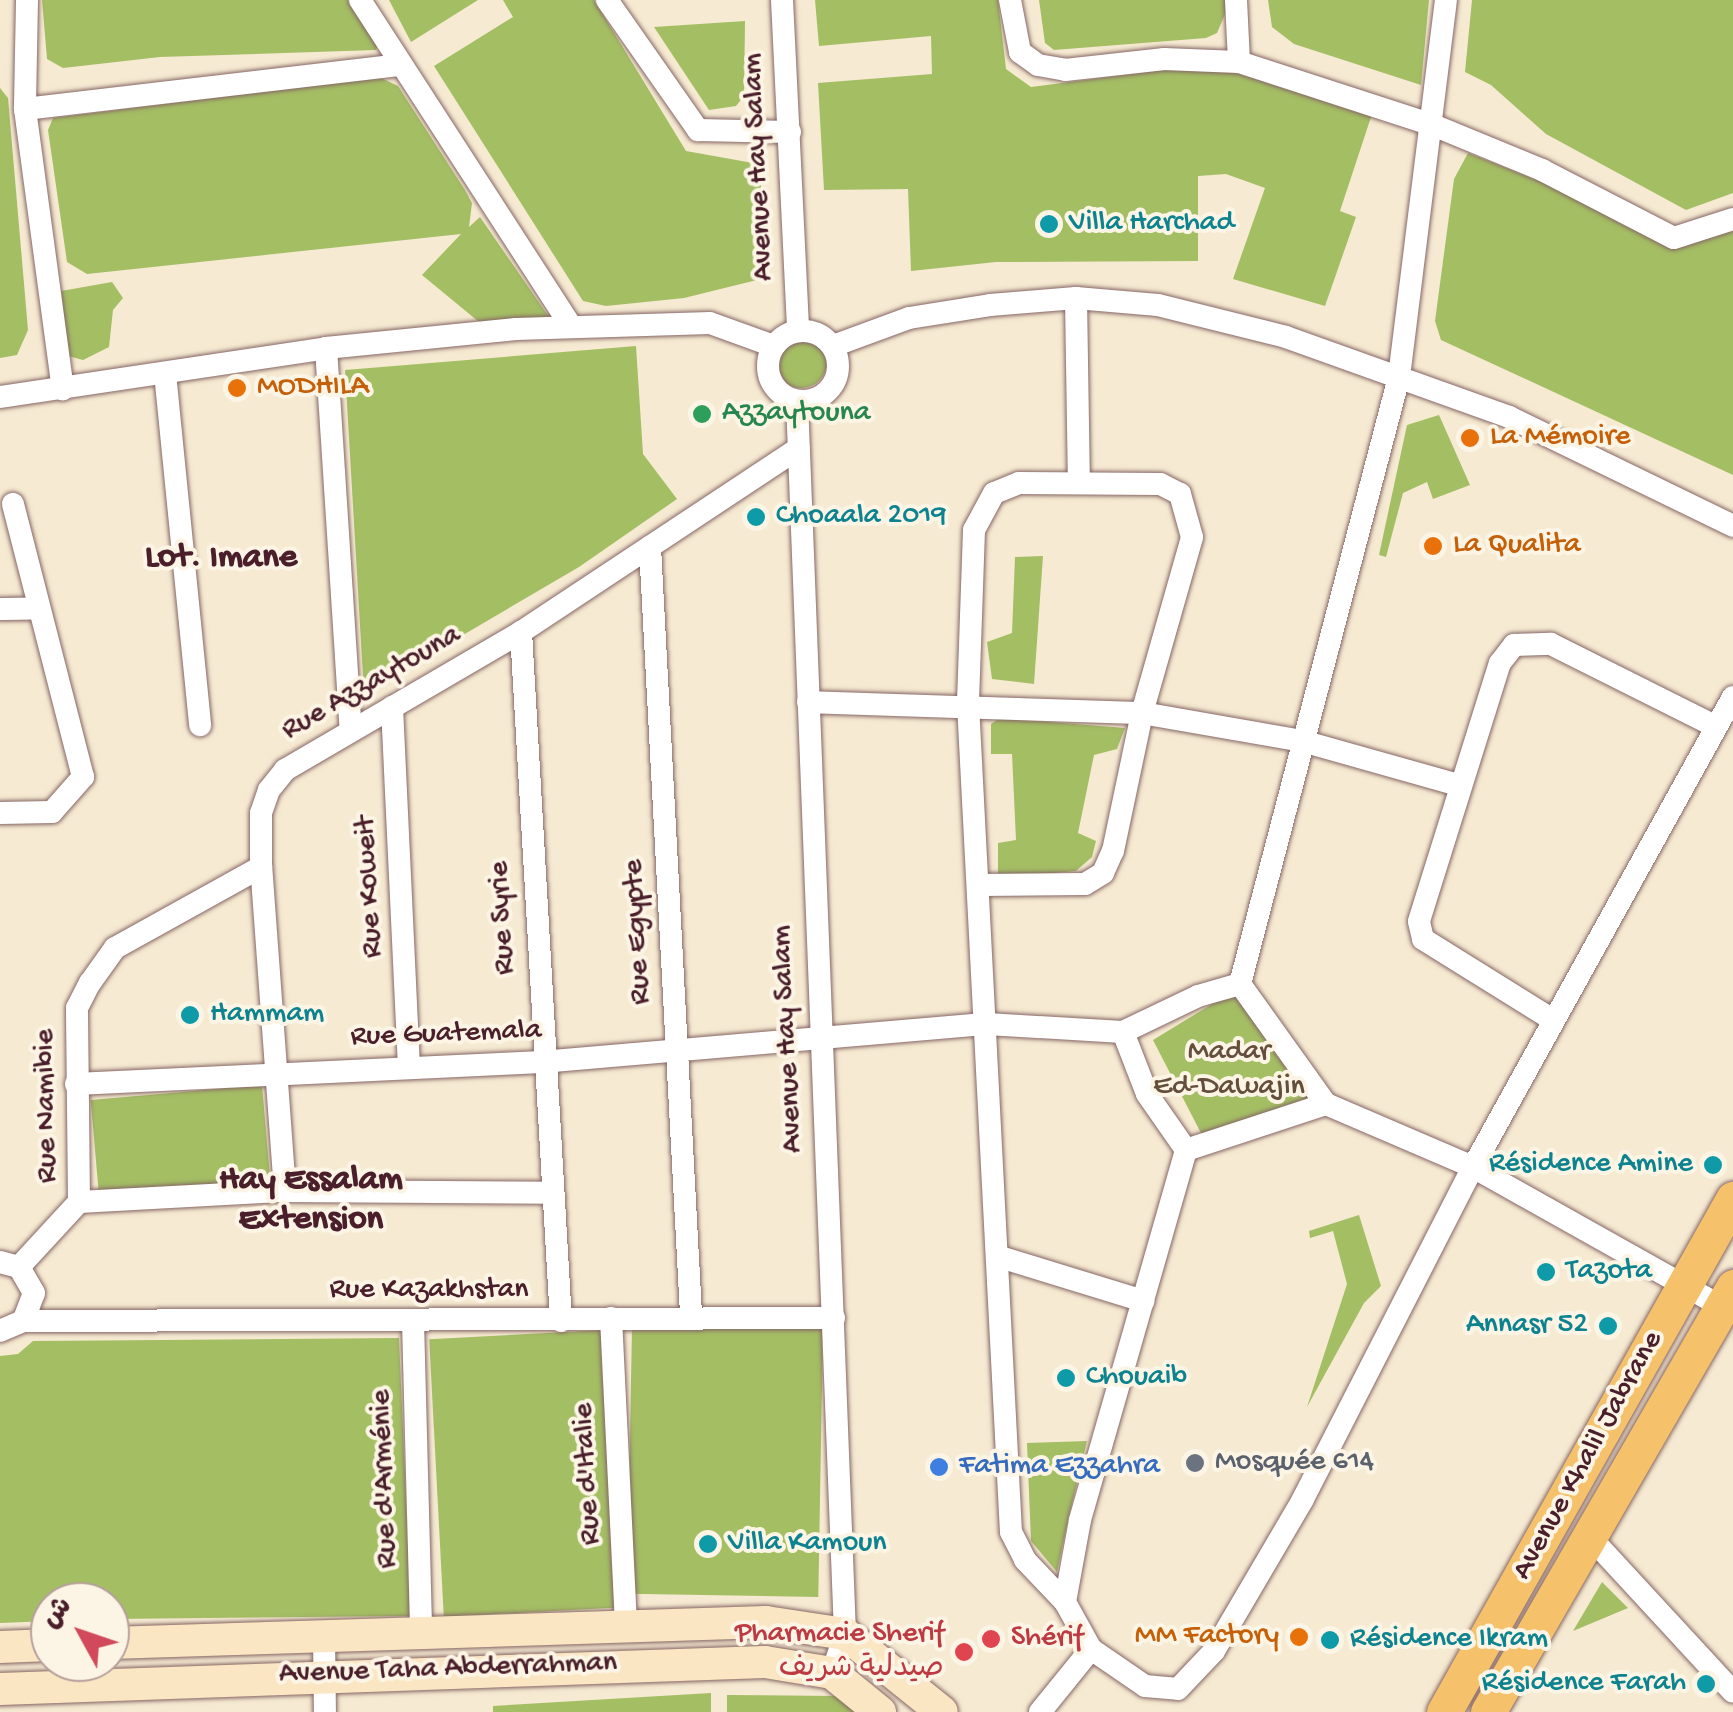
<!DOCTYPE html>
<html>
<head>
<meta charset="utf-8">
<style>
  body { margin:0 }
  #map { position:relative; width:1733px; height:1712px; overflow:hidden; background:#f6ead2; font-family:"Gochi Hand","Playpen Sans Arabic",sans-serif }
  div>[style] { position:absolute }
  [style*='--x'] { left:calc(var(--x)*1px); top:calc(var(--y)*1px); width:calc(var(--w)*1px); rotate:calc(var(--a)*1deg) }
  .green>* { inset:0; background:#a4be64; transform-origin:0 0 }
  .round { border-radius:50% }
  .roads { filter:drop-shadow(0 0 2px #866665) drop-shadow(0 0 2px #866665) }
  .street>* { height:22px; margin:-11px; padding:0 11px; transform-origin:11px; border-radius:11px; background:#fff }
  .street>.ring { margin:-11px; padding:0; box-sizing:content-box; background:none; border:22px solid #fff; border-radius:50% }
  .secondary>* { height:32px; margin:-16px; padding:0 16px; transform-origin:16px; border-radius:16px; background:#fbe6c4 }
  .primary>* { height:35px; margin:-17.5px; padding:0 17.5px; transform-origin:17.5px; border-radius:17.5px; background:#f6c16b }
  .dots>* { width:28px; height:28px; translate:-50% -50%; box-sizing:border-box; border:5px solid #fcf5e5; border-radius:50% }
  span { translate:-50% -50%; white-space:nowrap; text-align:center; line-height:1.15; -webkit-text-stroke:8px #fcf5e5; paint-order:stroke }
  .street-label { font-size:30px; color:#4a1f2b }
  .culture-label { font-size:30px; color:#0d838f }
  .left { translate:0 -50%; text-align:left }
  .right { translate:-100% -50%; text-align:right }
  .food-label { font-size:30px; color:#c56008 }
  .leisure-label { font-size:30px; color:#27864d }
  .park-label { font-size:30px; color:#654f3c }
  .worship-label { font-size:30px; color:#5b616d }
  .shop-label { font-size:30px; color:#366cbe }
  .health-label { font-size:30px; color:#be3a42 }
  .quarter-label { font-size:35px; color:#4a1f2b; font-weight:700 }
  .north { position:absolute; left:30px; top:1582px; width:100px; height:100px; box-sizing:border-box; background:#fcf5e5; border:2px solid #b59f9b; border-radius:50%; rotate:310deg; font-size:28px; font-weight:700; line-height:40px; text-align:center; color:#4a1f2b }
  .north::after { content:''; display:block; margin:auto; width:35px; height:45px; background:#d1495b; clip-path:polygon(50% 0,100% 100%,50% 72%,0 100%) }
</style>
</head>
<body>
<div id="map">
  <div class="green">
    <i style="clip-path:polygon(42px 0,350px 0,378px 44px,376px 50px,160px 57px,63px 68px,47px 59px)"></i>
    <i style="clip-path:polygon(389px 0,478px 0,411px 42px)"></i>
    <i style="clip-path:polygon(503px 0,594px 0,686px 151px,753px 163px,760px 173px,766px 255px,757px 280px,684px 298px,606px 306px,583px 301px,434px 66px,513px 17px)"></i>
    <i style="clip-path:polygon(815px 0,998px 0,1006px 69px,1031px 87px,1171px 69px,1236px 70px,1373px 111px,1340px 211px,1356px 217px,1325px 306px,1233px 279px,1265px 188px,1226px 174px,1198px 176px,1198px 261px,996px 262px,911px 271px,908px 189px,824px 190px,818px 83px,932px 74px,931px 36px,819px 46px)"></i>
    <i style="clip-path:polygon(1039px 0,1226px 0,1226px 12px,1217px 33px,1206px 38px,1054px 50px,1045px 43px)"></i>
    <i style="clip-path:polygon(1268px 0,1429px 0,1421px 85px,1294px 44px,1272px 27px)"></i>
    <i style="clip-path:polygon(1472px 0,1733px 0,1733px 193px,1686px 210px,1546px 134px,1491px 85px,1465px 72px)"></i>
    <i style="clip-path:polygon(745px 21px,744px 96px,736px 106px,709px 110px,654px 27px)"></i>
    <i style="clip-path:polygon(379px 77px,398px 86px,465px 190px,472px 203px,469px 227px,480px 217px,549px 317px,479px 322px,422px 275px,461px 234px,87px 274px,67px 262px,48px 130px,53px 118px)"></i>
    <i style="clip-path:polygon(0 88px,8px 98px,28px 330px,17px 355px,0 358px)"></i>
    <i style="clip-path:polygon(1468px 153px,1694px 242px,1733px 231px,1733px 475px,1441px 340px,1435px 321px,1454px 179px)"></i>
    <i style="clip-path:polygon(112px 282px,123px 298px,113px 310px,109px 347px,83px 360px,68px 356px,61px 291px)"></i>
    <i class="round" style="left:775px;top:336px;width:52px;height:52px"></i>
    <i style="clip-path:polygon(636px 346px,643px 454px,677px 499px,579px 567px,364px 693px,345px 370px)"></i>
    <i style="clip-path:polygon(1439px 415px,1470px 485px,1433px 499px,1427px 482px,1403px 493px,1386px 557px,1379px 555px,1407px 425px)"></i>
    <i style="clip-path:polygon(1043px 556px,1034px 684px,992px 679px,987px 642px,1012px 633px,1015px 557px)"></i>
    <i style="clip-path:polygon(1000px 718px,1125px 728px,1117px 749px,1094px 755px,1078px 833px,1096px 841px,1092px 857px,1076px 871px,998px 878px,998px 843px,1016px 840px,1012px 754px,991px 754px,991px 724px)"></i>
    <i style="clip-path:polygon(1235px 990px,1310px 1100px,1203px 1137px,1153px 1040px)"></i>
    <i style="left:262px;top:1085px;width:94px;height:172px;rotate:85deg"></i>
    <i style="clip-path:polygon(1359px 1215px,1381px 1286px,1364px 1303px,1307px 1407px,1347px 1284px,1333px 1231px,1310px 1238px,1309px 1231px)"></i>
    <i style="left:823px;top:1327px;width:270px;height:191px;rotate:91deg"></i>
    <i style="left:604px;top:1330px;width:278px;height:175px;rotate:87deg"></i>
    <i style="clip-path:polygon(399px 1338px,411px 1616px,110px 1619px,110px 1602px,50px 1602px,50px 1621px,0 1623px,0 1356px,18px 1354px,33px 1341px)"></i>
    <i style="clip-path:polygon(1087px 1441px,1068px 1520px,1057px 1572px,1031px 1541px,1027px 1443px)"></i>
    <i style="clip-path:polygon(1602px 1582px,1628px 1608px,1573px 1631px)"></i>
    <i style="clip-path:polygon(711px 1693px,711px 1712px,493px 1712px,493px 1706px)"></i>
    <i style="clip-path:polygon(727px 1695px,836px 1696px,866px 1712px,727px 1712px)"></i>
  </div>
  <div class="roads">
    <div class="street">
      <i style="--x:27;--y:0;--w:109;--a:91.1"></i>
      <i style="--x:25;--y:109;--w:283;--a:82.3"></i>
      <i style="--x:360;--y:0;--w:388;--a:57.1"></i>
      <i style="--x:607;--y:0;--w:159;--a:55"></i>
      <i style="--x:698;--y:130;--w:92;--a:1.2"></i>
      <i style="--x:782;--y:0;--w:331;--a:87.2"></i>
      <i style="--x:1010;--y:0;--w:53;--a:79.1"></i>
      <i style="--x:1020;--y:52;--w:22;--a:36"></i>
      <i style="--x:1038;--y:65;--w:27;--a:10"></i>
      <i style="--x:1065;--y:70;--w:100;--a:-6.3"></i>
      <i style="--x:1164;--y:59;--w:75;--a:2.3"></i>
      <i style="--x:1239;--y:62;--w:204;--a:18"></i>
      <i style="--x:1433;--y:125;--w:118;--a:22.4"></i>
      <i style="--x:1542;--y:170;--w:148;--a:27.3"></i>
      <i style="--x:1674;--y:238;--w:62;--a:-17.9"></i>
      <i style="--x:1236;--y:0;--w:62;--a:87.2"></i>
      <i style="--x:25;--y:109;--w:378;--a:-6.7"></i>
      <i style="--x:1076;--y:298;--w:185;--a:89.1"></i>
      <i class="ring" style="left:768px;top:331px;width:48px;height:48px"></i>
      <i style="--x:833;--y:346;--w:81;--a:-20.2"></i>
      <i style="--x:909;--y:318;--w:82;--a:-9.1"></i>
      <i style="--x:990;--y:305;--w:86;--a:-4.7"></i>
      <i style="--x:1076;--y:298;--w:82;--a:4.9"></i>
      <i style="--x:1158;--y:305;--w:132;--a:14"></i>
      <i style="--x:1286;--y:337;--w:237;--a:19.7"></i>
      <i style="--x:1509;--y:417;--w:249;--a:25.9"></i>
      <i style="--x:326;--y:348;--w:383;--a:86.3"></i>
      <i style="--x:165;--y:373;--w:354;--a:84.3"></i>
      <i style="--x:0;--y:397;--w:330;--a:-8.5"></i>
      <i style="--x:326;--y:348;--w:191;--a:-5.7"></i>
      <i style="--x:516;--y:329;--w:194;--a:-1.8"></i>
      <i style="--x:710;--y:323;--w:68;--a:19.8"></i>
      <i style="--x:797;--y:401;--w:1234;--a:87.77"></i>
      <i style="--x:845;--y:1634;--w:41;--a:108.4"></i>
      <i style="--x:650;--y:547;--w:767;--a:86.94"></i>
      <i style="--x:0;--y:609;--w:39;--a:-1"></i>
      <i style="--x:521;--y:632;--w:690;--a:86.68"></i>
      <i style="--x:808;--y:702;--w:334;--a:1.9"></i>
      <i style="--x:1142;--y:713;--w:162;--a:9.9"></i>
      <i style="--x:1302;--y:741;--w:163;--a:15.7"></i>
      <i style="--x:392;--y:707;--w:356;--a:87.3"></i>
      <i style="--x:0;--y:813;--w:52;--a:-1.1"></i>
      <i style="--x:52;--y:812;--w:47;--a:-48.5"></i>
      <i style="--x:83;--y:777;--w:282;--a:-104.4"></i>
      <i style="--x:981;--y:885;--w:104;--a:-0.6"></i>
      <i style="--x:1085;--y:884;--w:21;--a:-31"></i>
      <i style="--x:1103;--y:873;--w:24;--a:-66"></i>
      <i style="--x:1113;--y:851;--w:141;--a:-78.1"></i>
      <i style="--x:1142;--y:713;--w:183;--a:-74.1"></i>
      <i style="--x:1192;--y:537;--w:45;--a:-105.6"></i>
      <i style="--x:1180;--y:494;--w:22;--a:-153"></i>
      <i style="--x:1160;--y:484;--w:141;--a:-179.6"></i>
      <i style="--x:1019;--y:483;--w:27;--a:158"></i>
      <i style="--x:994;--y:493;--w:42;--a:118.4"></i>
      <i style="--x:974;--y:530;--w:174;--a:92"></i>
      <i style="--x:968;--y:704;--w:829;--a:87.03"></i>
      <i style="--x:1011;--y:1532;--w:31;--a:63"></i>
      <i style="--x:1025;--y:1560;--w:58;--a:46.4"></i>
      <i style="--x:1065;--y:1602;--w:54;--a:61"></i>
      <i style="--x:1091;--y:1649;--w:65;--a:34.4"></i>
      <i style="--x:1145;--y:1686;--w:33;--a:5"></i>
      <i style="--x:1178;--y:1689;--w:52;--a:-46.5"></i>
      <i style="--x:1214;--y:1651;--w:176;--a:-59.6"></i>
      <i style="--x:1303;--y:1499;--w:373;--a:-62.9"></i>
      <i style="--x:1473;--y:1167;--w:537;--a:-61.05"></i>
      <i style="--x:1240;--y:984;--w:627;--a:-75.32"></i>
      <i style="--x:1399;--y:377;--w:380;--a:-82.9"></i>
      <i style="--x:1553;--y:1020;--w:153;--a:-148.1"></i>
      <i style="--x:1423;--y:939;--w:18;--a:-103"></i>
      <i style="--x:1419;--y:921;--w:270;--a:-72.6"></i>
      <i style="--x:1500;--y:663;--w:23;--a:-52"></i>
      <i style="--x:1514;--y:645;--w:37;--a:-2"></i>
      <i style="--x:1551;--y:644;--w:183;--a:26.6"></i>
      <i style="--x:1123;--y:1032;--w:83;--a:-25.6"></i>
      <i style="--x:1198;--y:996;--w:44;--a:-15.9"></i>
      <i style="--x:1240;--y:984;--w:148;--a:54.4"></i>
      <i style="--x:1326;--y:1104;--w:160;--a:23.2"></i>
      <i style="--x:1473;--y:1167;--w:295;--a:29.3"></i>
      <i style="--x:76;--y:1084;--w:466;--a:-2.7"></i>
      <i style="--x:541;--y:1062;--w:448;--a:-4.9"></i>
      <i style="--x:987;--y:1024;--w:136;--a:3.4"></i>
      <i style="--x:1123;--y:1032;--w:66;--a:68.8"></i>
      <i style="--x:1147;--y:1094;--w:68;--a:55.1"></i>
      <i style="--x:1186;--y:1150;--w:147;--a:-18.2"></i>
      <i style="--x:285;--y:1191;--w:325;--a:-94.2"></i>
      <i style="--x:261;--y:867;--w:54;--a:-90"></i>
      <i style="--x:261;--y:813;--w:24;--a:-71"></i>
      <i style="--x:269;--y:790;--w:26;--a:-51"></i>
      <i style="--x:285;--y:770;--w:273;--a:-30.3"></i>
      <i style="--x:521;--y:632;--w:333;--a:-33.5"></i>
      <i style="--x:79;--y:1202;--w:194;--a:-90.6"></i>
      <i style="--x:77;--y:1008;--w:28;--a:-63"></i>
      <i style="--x:90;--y:983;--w:43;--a:-54.5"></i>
      <i style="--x:115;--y:948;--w:167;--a:-29"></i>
      <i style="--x:1000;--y:1257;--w:150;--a:17.1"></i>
      <i style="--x:0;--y:1262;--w:20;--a:15"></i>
      <i style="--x:19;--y:1267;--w:30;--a:60"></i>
      <i style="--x:34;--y:1293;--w:30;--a:111"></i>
      <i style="--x:23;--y:1321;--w:25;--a:157"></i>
      <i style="--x:19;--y:1267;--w:88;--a:-47.3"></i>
      <i style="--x:79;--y:1202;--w:206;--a:-3.1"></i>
      <i style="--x:285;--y:1191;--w:267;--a:0.4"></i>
      <i style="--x:611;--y:1318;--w:309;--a:87.2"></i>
      <i style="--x:23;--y:1321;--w:811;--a:-0.21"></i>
      <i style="--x:413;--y:1321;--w:313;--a:88.5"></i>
      <i style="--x:1591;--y:1538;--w:209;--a:47.3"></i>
      <i style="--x:1065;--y:1602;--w:83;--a:-79.6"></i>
      <i style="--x:1080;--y:1520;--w:385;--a:-74"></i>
      <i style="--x:324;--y:1635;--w:77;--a:89.3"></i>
      <i style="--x:1040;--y:1712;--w:81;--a:-51"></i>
    </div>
    <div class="secondary">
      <i style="--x:110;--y:1643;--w:656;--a:-1.83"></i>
      <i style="--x:766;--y:1622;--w:80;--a:8.6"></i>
      <i style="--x:845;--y:1634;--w:124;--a:38.8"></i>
      <i style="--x:0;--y:1647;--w:50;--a:-2.3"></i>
      <i style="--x:0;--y:1689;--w:765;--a:-2.02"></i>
      <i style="--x:765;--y:1662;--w:68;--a:9.3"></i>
      <i style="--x:832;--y:1673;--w:62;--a:39.1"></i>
    </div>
    <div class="primary">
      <i style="--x:1444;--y:1712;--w:589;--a:-60.61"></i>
      <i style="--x:1488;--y:1712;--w:491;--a:-60"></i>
    </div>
  </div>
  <div class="dots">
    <i style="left:1049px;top:224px;background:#0f9aa8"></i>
    <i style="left:237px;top:388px;background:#e8710a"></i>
    <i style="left:702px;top:414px;background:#2e9e5b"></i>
    <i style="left:1470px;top:438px;background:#e8710a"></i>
    <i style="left:756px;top:517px;background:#0f9aa8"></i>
    <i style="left:1433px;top:546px;background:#e8710a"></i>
    <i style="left:190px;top:1015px;background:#0f9aa8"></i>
    <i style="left:1713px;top:1165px;background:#0f9aa8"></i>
    <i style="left:1546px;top:1272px;background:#0f9aa8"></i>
    <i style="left:1608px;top:1326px;background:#0f9aa8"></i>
    <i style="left:1066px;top:1378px;background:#0f9aa8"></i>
    <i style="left:1195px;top:1463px;background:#6b7280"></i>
    <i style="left:939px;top:1467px;background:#3f7fe0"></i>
    <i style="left:708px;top:1544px;background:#0f9aa8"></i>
    <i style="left:1299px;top:1637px;background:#e8710a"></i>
    <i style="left:991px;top:1639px;background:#e0444e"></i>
    <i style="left:1330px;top:1640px;background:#0f9aa8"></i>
    <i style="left:964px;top:1652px;background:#e0444e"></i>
    <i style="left:1706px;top:1684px;background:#0f9aa8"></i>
  </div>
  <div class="street-label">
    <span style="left:760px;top:167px;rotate:-93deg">Avenue Hay Salam</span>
    <span style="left:372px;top:684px;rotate:-30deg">Rue Azzaytouna</span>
    <span style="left:371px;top:887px;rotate:-93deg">Rue Koweit</span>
    <span style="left:504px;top:918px;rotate:-93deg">Rue Syrie</span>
    <span style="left:639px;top:932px;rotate:-93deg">Rue Egypte</span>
    <span style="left:446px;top:1035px;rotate:-2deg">Rue Guatemala</span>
    <span style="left:789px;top:1039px;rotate:-93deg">Avenue Hay Salam</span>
    <span style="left:48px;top:1106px;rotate:-91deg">Rue Namibie</span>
    <span style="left:429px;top:1291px">Rue Kazakhstan</span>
    <span style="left:1589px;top:1456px;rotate:-61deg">Avenue Khalil Jabrane</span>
    <span style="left:589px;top:1474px;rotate:-93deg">Rue d'Italie</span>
    <span style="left:386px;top:1479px;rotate:-92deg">Rue d'Arménie</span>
    <span style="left:448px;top:1670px;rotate:-2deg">Avenue Taha Abderrahman</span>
  </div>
  <div class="culture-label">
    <span class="left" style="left:1069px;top:224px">Villa Harchad</span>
    <span class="left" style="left:776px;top:517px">Choaala 2019</span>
    <span class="left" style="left:210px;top:1015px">Hammam</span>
    <span class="right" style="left:1693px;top:1165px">Résidence Amine</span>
    <span class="left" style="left:1566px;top:1272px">Tazota</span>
    <span class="right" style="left:1588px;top:1326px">Annasr 52</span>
    <span class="left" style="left:1086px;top:1378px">Chouaib</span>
    <span class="left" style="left:728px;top:1544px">Villa Kamoun</span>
    <span class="left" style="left:1350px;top:1640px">Résidence Ikram</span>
    <span class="right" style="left:1686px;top:1684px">Résidence Farah</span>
  </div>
  <div class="food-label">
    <span class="left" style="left:257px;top:388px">MODHILA</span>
    <span class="left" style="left:1490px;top:438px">La Mémoire</span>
    <span class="left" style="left:1453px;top:546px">La Qualita</span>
    <span class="right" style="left:1279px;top:1637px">MM Factory</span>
  </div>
  <div class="leisure-label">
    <span class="left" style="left:722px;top:414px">Azzaytouna</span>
  </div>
  <div class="park-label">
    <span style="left:1229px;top:1070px">Madar<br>Ed-Dawajin</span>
  </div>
  <div class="worship-label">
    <span class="left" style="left:1215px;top:1463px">Mosquée 614</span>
  </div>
  <div class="shop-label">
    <span class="left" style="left:959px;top:1467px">Fatima Ezzahra</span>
  </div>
  <div class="health-label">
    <span class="right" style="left:944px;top:1652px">Pharmacie Sherif<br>صيدلية شريف</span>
    <span class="left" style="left:1011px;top:1639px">Shérif</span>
  </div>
  <div class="quarter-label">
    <span style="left:221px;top:559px">Lot. Imane</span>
    <span style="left:311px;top:1201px">Hay Essalam<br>Extension</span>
  </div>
  <div class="north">ش</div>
</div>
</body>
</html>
